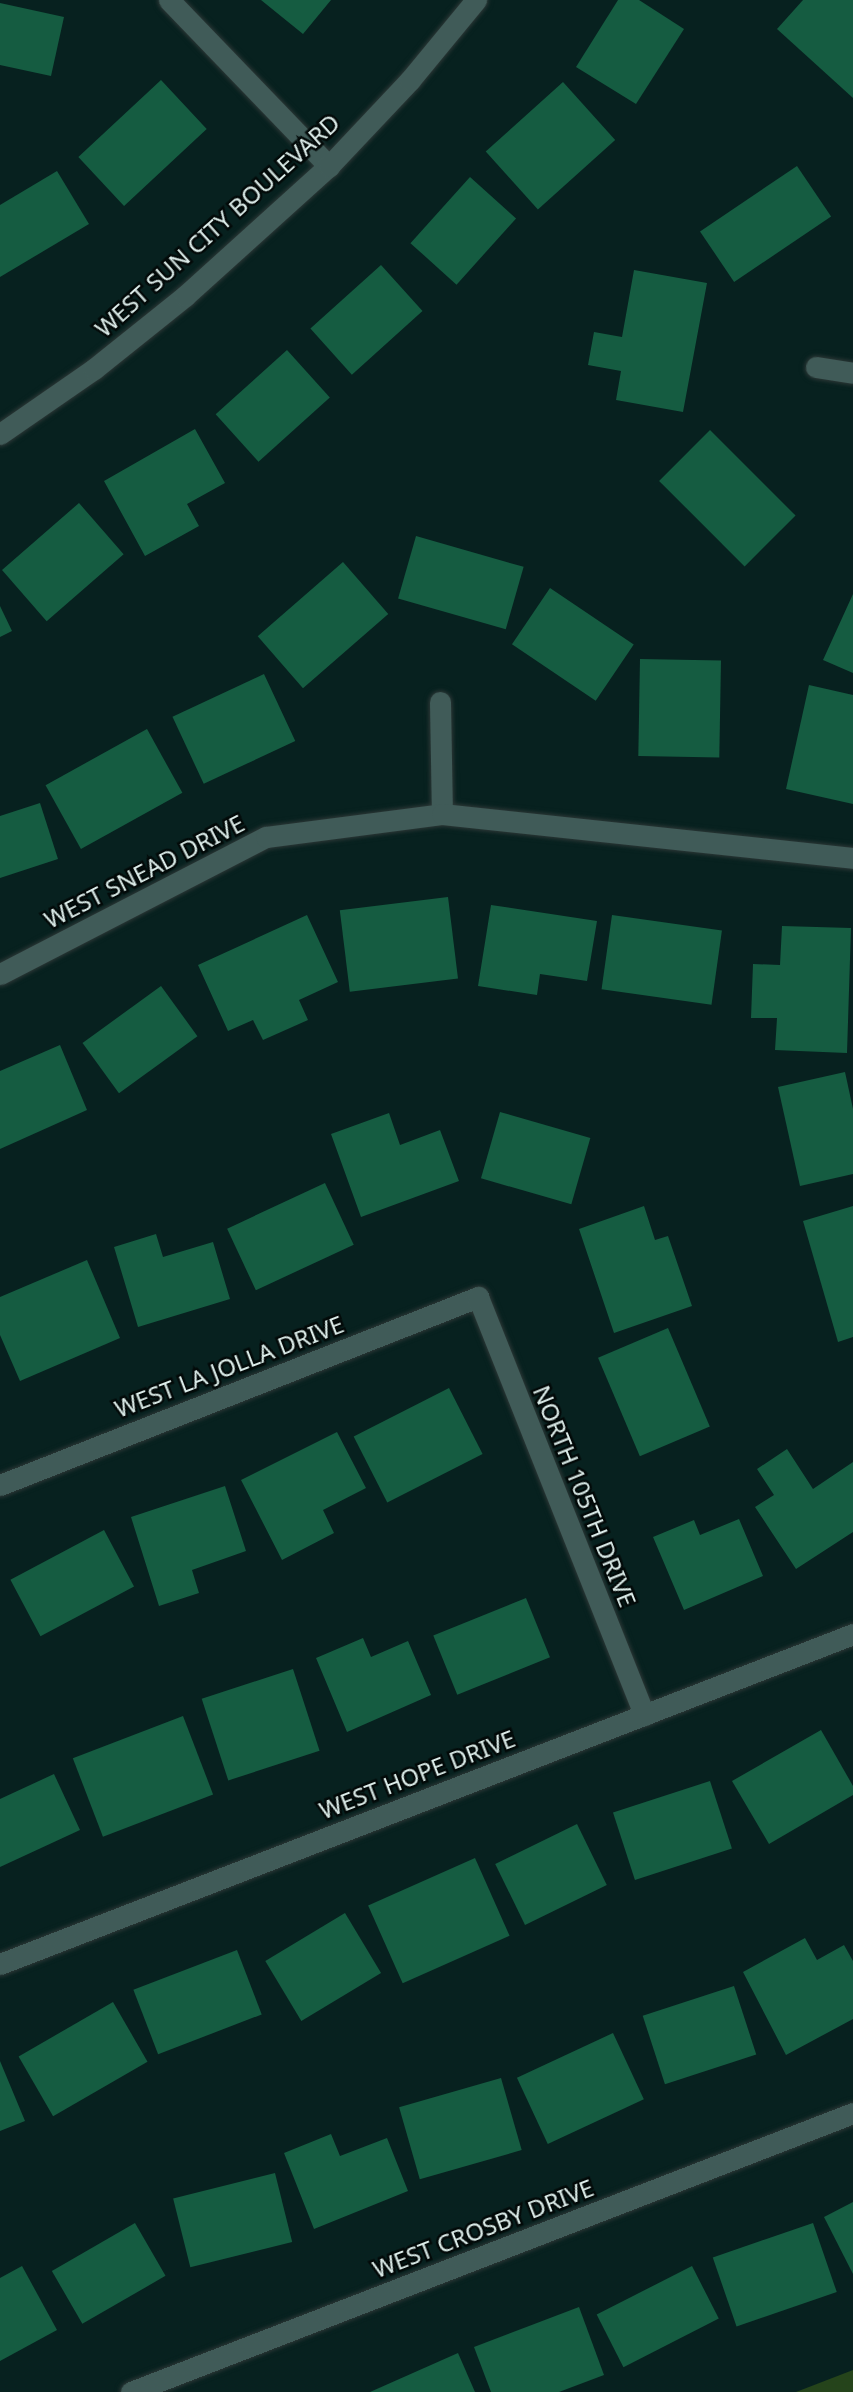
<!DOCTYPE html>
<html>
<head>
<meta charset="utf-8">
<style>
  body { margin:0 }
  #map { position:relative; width:853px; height:2392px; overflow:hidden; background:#07211f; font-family:"Noto Sans",sans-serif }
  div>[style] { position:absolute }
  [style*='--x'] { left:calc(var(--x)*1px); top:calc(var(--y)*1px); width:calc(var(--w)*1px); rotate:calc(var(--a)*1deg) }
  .green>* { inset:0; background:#25441b }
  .building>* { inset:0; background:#155c41; transform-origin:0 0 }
  .roads { filter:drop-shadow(0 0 2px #2c3736) drop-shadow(0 0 2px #2c3736) }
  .minor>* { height:21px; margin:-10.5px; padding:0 10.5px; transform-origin:10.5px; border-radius:10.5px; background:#405b58 }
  span { translate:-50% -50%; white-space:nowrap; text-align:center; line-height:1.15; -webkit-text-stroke:5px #020908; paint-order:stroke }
  .street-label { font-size:24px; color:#dcece9 }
</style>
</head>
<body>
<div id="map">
  <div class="green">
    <i style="clip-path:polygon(853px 2370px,853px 2392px,796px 2392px)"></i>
  </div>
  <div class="building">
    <i style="clip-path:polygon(261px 0,331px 0,303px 34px)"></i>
    <i style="clip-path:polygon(618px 0,639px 0,684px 29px,636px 104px,576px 67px)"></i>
    <i style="clip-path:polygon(803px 0,853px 0,853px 98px,777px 29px)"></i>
    <i style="clip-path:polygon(0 3px,64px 17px,51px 76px,0 65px)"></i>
    <i style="left:161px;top:80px;width:67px;height:113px;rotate:47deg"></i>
    <i style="left:563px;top:82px;width:78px;height:104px;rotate:48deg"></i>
    <i style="left:797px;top:166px;width:61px;height:117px;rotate:56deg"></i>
    <i style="clip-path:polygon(57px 171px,89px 224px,0 277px,0 205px)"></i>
    <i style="left:470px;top:177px;width:62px;height:89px;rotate:42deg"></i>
    <i style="left:381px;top:265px;width:62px;height:95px;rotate:48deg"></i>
    <i style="clip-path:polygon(634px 270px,707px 283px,683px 412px,616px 400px,621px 371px,588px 365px,594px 332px,622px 337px)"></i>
    <i style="left:287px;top:350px;width:64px;height:96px;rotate:48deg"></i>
    <i style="clip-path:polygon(195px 429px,225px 483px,187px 504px,199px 526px,145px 556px,104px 481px)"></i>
    <i style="left:710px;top:430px;width:121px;height:72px;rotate:45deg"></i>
    <i style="left:79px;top:503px;width:68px;height:102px;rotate:49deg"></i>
    <i style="left:416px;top:536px;width:112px;height:65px;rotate:16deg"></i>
    <i style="left:343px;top:562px;width:69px;height:113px;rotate:49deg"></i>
    <i style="left:550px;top:588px;width:101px;height:68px;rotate:34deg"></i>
    <i style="clip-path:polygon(853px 594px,853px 673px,823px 660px)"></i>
    <i style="clip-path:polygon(0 606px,12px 631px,0 637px)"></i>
    <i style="left:640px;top:659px;width:81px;height:97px;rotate:1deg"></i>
    <i style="left:264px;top:674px;width:74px;height:101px;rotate:65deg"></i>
    <i style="clip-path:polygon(809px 685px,853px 695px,853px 804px,786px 789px)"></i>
    <i style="left:147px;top:729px;width:73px;height:116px;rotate:61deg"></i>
    <i style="clip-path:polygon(40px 803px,58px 859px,0 878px,0 816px)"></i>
    <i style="left:448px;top:897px;width:82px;height:109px;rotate:83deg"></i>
    <i style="clip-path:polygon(491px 905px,597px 921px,587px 981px,540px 974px,537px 995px,478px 986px)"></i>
    <i style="clip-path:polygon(307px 915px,338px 982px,299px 1000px,308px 1020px,263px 1040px,253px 1020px,228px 1031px,198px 965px)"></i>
    <i style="left:612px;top:915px;width:111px;height:75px;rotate:8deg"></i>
    <i style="clip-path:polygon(782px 926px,851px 928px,847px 1053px,775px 1050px,777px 1018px,751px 1018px,753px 964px,780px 965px)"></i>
    <i style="left:161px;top:986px;width:62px;height:97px;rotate:54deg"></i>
    <i style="clip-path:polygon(60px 1045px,87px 1110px,0 1149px,0 1071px)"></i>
    <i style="clip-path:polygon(845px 1072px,853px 1109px,853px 1174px,800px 1186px,778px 1087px)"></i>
    <i style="left:500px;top:1112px;width:94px;height:69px;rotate:16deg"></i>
    <i style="clip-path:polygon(389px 1113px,400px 1145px,440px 1130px,459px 1181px,361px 1217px,331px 1134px)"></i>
    <i style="left:325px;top:1183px;width:68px;height:108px;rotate:65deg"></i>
    <i style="clip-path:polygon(644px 1206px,655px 1240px,668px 1236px,692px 1306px,614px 1333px,579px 1229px)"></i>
    <i style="clip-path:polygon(853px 1206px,853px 1337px,838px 1342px,803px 1221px)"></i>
    <i style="clip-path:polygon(156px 1234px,163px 1257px,213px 1242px,230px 1299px,138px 1327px,114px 1247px)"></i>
    <i style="clip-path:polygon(87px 1260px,120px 1338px,20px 1381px,0 1335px,0 1297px)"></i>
    <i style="left:668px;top:1328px;width:107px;height:76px;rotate:67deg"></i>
    <i style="left:449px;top:1388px;width:74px;height:107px;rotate:63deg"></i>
    <i style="clip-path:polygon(337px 1432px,366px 1488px,323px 1510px,334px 1533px,282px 1560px,241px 1480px)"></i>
    <i style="clip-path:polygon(787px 1449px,813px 1489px,853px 1462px,853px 1532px,796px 1569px,755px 1507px,774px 1495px,757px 1469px)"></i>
    <i style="clip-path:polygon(225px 1486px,246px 1551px,192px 1570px,199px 1593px,159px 1606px,131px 1517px)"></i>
    <i style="clip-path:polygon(739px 1519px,763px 1576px,684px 1610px,653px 1537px,694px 1520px,700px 1535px)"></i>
    <i style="left:104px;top:1530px;width:64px;height:106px;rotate:62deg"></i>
    <i style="left:526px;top:1598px;width:64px;height:100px;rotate:68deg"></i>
    <i style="clip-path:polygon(363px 1638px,371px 1657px,408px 1641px,431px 1695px,347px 1732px,316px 1658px)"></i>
    <i style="left:293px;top:1669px;width:86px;height:96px;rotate:72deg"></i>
    <i style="left:183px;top:1716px;width:84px;height:118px;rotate:69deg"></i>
    <i style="clip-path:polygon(821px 1730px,853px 1786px,853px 1795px,769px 1844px,732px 1781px)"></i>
    <i style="clip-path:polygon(54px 1774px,80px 1830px,0 1867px,0 1799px)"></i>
    <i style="left:710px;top:1781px;width:71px;height:102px;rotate:72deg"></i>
    <i style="left:577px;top:1824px;width:68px;height:91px;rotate:64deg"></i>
    <i style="left:475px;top:1858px;width:85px;height:117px;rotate:66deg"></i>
    <i style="left:345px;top:1913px;width:70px;height:93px;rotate:59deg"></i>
    <i style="clip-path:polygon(805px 1938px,817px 1960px,844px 1945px,853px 1961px,853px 2019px,786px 2055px,743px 1972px)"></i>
    <i style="left:237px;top:1950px;width:69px;height:111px;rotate:69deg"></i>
    <i style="left:734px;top:1986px;width:72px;height:96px;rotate:72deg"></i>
    <i style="left:113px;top:2002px;width:69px;height:109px;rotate:60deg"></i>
    <i style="left:613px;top:2033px;width:73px;height:106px;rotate:65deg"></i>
    <i style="clip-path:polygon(0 2061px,25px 2121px,0 2131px)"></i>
    <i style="left:501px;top:2078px;width:75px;height:106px;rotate:74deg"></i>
    <i style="clip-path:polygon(331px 2134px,340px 2156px,387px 2138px,408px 2191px,314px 2229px,284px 2153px)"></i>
    <i style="left:275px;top:2173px;width:71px;height:105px;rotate:76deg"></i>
    <i style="clip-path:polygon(853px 2202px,853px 2274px,824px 2217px)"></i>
    <i style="left:135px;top:2223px;width:61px;height:96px;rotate:60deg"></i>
    <i style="left:813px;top:2223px;width:73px;height:106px;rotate:71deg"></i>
    <i style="clip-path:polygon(22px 2266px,57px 2330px,0 2361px,0 2278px)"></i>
    <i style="left:692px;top:2266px;width:59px;height:107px;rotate:63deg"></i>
    <i style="clip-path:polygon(579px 2307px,604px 2375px,559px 2392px,491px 2392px,474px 2347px)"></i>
    <i style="clip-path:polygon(458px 2353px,475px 2392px,370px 2392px)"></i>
  </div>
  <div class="roads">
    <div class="minor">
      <i style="--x:169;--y:0;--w:231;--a:46.1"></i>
      <i style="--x:816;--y:367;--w:37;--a:9"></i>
      <i style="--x:0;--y:434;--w:114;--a:-34.7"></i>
      <i style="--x:94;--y:369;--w:117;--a:-38.7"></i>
      <i style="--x:185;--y:296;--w:194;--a:-42.1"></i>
      <i style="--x:329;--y:166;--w:118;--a:-46.7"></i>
      <i style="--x:410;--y:80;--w:104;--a:-50.5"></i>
      <i style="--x:440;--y:702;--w:112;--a:89"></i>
      <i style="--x:0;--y:974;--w:299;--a:-27.3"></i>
      <i style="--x:266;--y:837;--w:177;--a:-7.4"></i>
      <i style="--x:442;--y:814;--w:413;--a:6.1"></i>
      <i style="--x:0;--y:1485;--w:514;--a:-21.47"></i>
      <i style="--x:478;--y:1297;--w:450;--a:68.3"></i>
      <i style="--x:0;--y:1964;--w:915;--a:-21.15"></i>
      <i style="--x:131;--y:2392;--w:774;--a:-21.13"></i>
    </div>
  </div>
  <div class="street-label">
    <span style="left:217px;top:225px;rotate:-42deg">WEST SUN CITY BOULEVARD</span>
    <span style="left:144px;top:871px;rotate:-27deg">WEST SNEAD DRIVE</span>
    <span style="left:229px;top:1366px;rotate:-21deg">WEST LA JOLLA DRIVE</span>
    <span style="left:585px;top:1496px;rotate:68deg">NORTH 105TH DRIVE</span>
    <span style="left:417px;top:1774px;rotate:-21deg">WEST HOPE DRIVE</span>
    <span style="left:483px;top:2228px;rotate:-21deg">WEST CROSBY DRIVE</span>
  </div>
</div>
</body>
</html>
